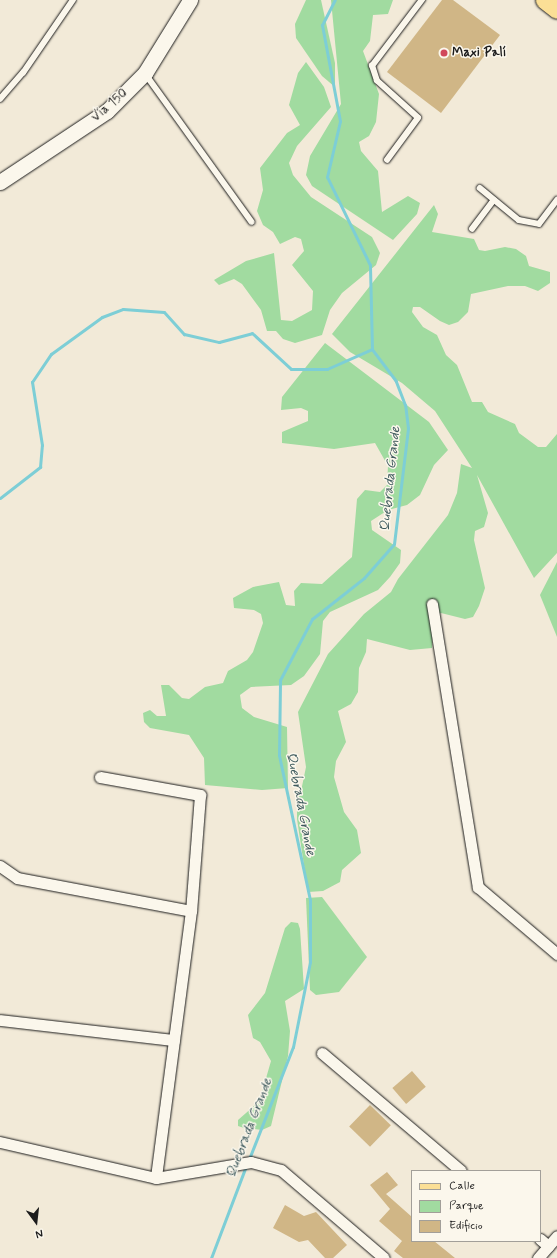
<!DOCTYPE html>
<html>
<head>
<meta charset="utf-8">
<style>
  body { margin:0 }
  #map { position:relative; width:557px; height:1258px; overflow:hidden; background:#f2ead8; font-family:Mynerve,sans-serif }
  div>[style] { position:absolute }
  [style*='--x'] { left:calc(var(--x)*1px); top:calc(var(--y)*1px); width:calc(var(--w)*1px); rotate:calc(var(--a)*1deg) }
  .green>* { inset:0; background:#a1dba0 }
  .stream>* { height:3px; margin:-1.5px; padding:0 1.5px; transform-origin:1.5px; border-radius:1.5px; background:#7dced6 }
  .building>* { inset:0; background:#d0b686; transform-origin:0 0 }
  .roads { filter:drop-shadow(0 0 1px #1c1c1c) drop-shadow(0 0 1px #1c1c1c) }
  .service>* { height:5.5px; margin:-2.75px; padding:0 2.75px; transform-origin:2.75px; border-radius:2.75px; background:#fbf7ec }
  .minor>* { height:11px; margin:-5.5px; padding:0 5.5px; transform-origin:5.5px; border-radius:5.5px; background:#fbf7ec }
  .secondary>* { height:15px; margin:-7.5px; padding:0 7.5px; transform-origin:7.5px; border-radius:7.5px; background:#fbf7ec }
  .primary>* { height:17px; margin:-8.5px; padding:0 8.5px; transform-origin:8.5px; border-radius:8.5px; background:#fbdf96 }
  .dots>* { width:11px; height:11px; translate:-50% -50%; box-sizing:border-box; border:2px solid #fbf7ec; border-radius:50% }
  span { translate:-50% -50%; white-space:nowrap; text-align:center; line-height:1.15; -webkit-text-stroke:3px #fbf7ec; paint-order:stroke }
  .poi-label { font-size:13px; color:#1c1c1c; font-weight:700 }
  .left { translate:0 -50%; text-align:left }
  .street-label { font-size:13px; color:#1c1c1c }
  .water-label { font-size:14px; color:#3e5a5d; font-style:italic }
  .legend { position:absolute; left:411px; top:1170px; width:130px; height:72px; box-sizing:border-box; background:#fbf7ec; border:1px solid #a29f99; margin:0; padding:5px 7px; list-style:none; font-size:12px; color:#1c1c1c }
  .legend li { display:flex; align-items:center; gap:8px; height:20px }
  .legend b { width:20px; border:1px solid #a29f99 }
  .north { position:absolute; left:16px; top:1202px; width:40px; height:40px; -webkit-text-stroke:3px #fbf7ec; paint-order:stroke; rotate:165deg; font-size:11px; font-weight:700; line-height:16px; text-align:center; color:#1c1c1c }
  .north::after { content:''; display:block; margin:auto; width:14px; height:18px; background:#1c1c1c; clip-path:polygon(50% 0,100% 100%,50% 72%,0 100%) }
</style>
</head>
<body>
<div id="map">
  <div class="green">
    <i style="clip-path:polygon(306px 0,321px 0,335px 63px,335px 87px,322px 76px,296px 38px,295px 24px)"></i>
    <i style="clip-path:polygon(331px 0,393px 0,388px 14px,373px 15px,370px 41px,363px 51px,379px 94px,376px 122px,369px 136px,359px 142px,361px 151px,378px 171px,382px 212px,408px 196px,420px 203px,417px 214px,393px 240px,312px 186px,306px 175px,310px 156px,341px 104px)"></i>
    <i style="clip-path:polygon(306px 62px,324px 87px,331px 107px,297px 146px,289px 163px,293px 175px,311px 197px,372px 237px,380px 253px,376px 265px,342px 293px,330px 310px,322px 335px,295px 343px,283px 339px,276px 331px,267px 331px,261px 310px,242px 284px,234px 279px,219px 285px,214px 280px,246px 261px,274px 253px,281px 320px,292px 321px,312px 310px,313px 291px,292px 265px,304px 251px,301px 239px,295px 237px,280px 244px,273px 232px,263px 225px,257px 211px,263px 190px,260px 168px,287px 133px,300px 125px,289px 105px,298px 73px)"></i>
    <i style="clip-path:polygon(434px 205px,438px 214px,432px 232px,474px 239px,479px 250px,485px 251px,505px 247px,516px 249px,526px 256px,529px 266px,550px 272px,550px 283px,538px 291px,525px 286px,508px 286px,471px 294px,468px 312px,458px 322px,449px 325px,440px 321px,420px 307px,413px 307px,412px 312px,423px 327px,437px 335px,446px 355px,457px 365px,472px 402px,482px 402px,488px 412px,515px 424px,519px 433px,538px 447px,546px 447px,557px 434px,557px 553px,534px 578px,477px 475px,488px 513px,484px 527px,475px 531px,474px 540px,485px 588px,479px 606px,473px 617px,465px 619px,441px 613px,434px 616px,432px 648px,410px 650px,367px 639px,366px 652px,359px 668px,358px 692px,351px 704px,338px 711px,346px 742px,336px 761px,334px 777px,344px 812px,357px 830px,361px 853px,342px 870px,340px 882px,323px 891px,308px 892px,297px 819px,297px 797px,300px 796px,306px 767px,298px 712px,328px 654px,364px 614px,391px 592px,398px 579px,448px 515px,457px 493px,461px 464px,472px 468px,435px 411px,402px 383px,350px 352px,332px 334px)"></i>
    <i style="clip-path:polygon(325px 343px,429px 422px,448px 450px,434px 465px,420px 495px,407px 505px,388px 510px,371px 521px,372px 530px,401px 550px,400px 563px,390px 577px,378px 590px,330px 612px,323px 621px,320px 654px,304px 676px,291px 685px,251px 687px,240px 695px,242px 708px,254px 717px,287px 727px,288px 788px,262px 790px,205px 785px,204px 758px,189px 735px,150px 728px,144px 722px,143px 713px,150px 710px,157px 716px,166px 716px,161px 685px,169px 685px,182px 698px,189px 699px,205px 687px,223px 683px,228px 671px,247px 660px,253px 652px,263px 623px,261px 614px,254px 610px,234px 608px,233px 598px,253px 587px,279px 582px,286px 605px,295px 606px,294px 591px,301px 583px,322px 584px,352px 557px,357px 499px,365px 490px,380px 492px,387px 485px,388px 466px,375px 443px,334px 449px,282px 443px,282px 432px,308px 421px,308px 411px,301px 408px,281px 410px,282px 397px)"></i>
    <i style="clip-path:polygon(557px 562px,557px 637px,540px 595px)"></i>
    <i style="clip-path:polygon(322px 897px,367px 957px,339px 992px,316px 995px,310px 990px,306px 898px)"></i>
    <i style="clip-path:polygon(291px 922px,298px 923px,300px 929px,304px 989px,285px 1001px,290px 1031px,288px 1056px,271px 1126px,262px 1130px,244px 1128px,238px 1126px,238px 1120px,254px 1106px,262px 1092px,271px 1061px,260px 1042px,253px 1038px,248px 1015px,265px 993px,285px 928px)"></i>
  </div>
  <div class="stream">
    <i style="--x:0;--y:498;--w:51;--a:-37.8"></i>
    <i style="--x:40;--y:467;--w:22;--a:-85"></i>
    <i style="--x:42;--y:445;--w:64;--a:-99"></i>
    <i style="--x:32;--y:382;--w:34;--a:-56"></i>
    <i style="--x:51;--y:354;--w:63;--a:-36"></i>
    <i style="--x:102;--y:317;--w:22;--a:-21"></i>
    <i style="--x:123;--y:309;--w:41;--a:4.2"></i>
    <i style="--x:164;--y:312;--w:30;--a:48"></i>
    <i style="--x:184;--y:334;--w:36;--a:13"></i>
    <i style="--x:219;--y:342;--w:34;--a:-15"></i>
    <i style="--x:252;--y:333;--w:53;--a:42.7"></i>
    <i style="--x:291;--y:369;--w:36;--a:0"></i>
    <i style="--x:327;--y:369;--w:49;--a:-24"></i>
    <i style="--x:249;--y:1159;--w:120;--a:-68.6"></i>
    <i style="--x:293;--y:1047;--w:87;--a:-78.7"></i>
    <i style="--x:310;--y:962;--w:62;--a:-90"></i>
    <i style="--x:310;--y:900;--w:148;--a:-102.1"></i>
    <i style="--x:279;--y:755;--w:75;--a:-89.2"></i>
    <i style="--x:280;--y:680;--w:69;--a:-62.3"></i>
    <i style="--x:312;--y:619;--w:66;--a:-38.3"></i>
    <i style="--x:364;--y:578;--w:45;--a:-48.6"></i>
    <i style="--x:394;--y:544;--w:117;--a:-83.1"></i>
    <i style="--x:408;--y:428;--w:23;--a:-97"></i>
    <i style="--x:405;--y:405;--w:26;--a:-111"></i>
    <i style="--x:396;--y:381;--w:40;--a:-127"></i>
    <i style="--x:372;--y:349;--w:84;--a:-91.4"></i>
    <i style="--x:370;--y:265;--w:98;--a:-116"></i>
    <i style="--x:327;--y:177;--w:57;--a:-76.9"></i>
    <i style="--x:340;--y:121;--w:98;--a:-100.6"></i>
    <i style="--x:322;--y:25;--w:28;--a:-63"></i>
    <i style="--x:211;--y:1258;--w:98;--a:-69.2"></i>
  </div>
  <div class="building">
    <i style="clip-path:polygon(442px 0,453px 0,500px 35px,441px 113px,387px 72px)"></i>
    <i style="left:412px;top:1071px;width:21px;height:26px;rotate:49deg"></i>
    <i style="left:370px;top:1105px;width:29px;height:30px;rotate:44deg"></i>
    <i style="clip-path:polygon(387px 1172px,398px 1185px,386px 1194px,412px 1217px,412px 1241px,434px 1241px,455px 1258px,403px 1258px,394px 1251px,402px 1241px,379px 1221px,390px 1209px,370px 1185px)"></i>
    <i style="clip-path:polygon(285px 1205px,304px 1216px,316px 1212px,347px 1245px,333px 1258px,325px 1258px,308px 1240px,299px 1242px,273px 1228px)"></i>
  </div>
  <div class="roads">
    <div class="service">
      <i style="--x:145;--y:73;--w:183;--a:54.3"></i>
      <i style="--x:0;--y:99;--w:35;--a:-49"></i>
      <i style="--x:23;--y:73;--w:88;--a:-55.6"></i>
      <i style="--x:387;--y:160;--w:52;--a:-53.6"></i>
      <i style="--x:418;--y:118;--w:55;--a:-137.9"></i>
      <i style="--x:377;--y:81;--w:16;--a:-108"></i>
      <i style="--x:372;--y:66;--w:83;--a:-52.9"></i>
      <i style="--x:480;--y:188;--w:50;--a:39.4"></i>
      <i style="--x:519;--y:220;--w:20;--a:11"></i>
      <i style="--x:539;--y:224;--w:30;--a:-53"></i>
      <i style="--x:472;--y:229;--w:36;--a:-53"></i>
    </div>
    <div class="minor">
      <i style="--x:432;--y:604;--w:287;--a:80.8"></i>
      <i style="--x:478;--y:887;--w:104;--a:40.3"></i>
      <i style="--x:100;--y:777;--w:102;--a:10.2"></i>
      <i style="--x:200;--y:795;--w:116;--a:94.4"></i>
      <i style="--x:0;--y:866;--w:21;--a:35"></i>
      <i style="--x:17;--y:878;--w:177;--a:10.7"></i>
      <i style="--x:191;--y:911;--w:269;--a:97.5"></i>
      <i style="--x:0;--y:1020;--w:175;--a:6.6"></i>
      <i style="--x:322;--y:1053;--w:182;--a:40.3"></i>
      <i style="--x:0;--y:1142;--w:160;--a:13"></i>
      <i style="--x:156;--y:1178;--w:96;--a:-9.6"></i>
      <i style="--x:251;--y:1162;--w:31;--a:15"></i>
      <i style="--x:281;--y:1170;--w:135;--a:40.5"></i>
      <i style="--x:540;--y:1239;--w:11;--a:41"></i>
      <i style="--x:538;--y:1258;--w:29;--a:-49"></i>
    </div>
    <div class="secondary">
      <i style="--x:0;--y:182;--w:128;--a:-33.6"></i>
      <i style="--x:107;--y:111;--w:54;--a:-45"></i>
      <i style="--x:145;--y:73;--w:86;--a:-58.3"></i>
    </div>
    <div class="primary">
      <i style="--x:544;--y:0;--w:16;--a:38"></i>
    </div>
  </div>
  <div class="dots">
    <i style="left:444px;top:53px;background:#d1495b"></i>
  </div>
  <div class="poi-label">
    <span class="left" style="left:452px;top:53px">Maxi Palí</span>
  </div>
  <div class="street-label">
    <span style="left:110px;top:106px;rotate:-41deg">Vía 150</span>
  </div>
  <div class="water-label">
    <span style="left:390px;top:479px;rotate:-84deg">Quebrada Grande</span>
    <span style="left:301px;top:804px;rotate:79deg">Quebrada Grande</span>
    <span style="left:249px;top:1128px;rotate:-69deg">Quebrada Grande</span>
  </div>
  <ul class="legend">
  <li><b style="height:5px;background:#fbdf96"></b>Calle</li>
  <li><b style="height:11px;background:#a1dba0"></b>Parque</li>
  <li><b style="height:11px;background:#d0b686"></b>Edificio</li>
  </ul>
  <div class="north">N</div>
</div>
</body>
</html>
